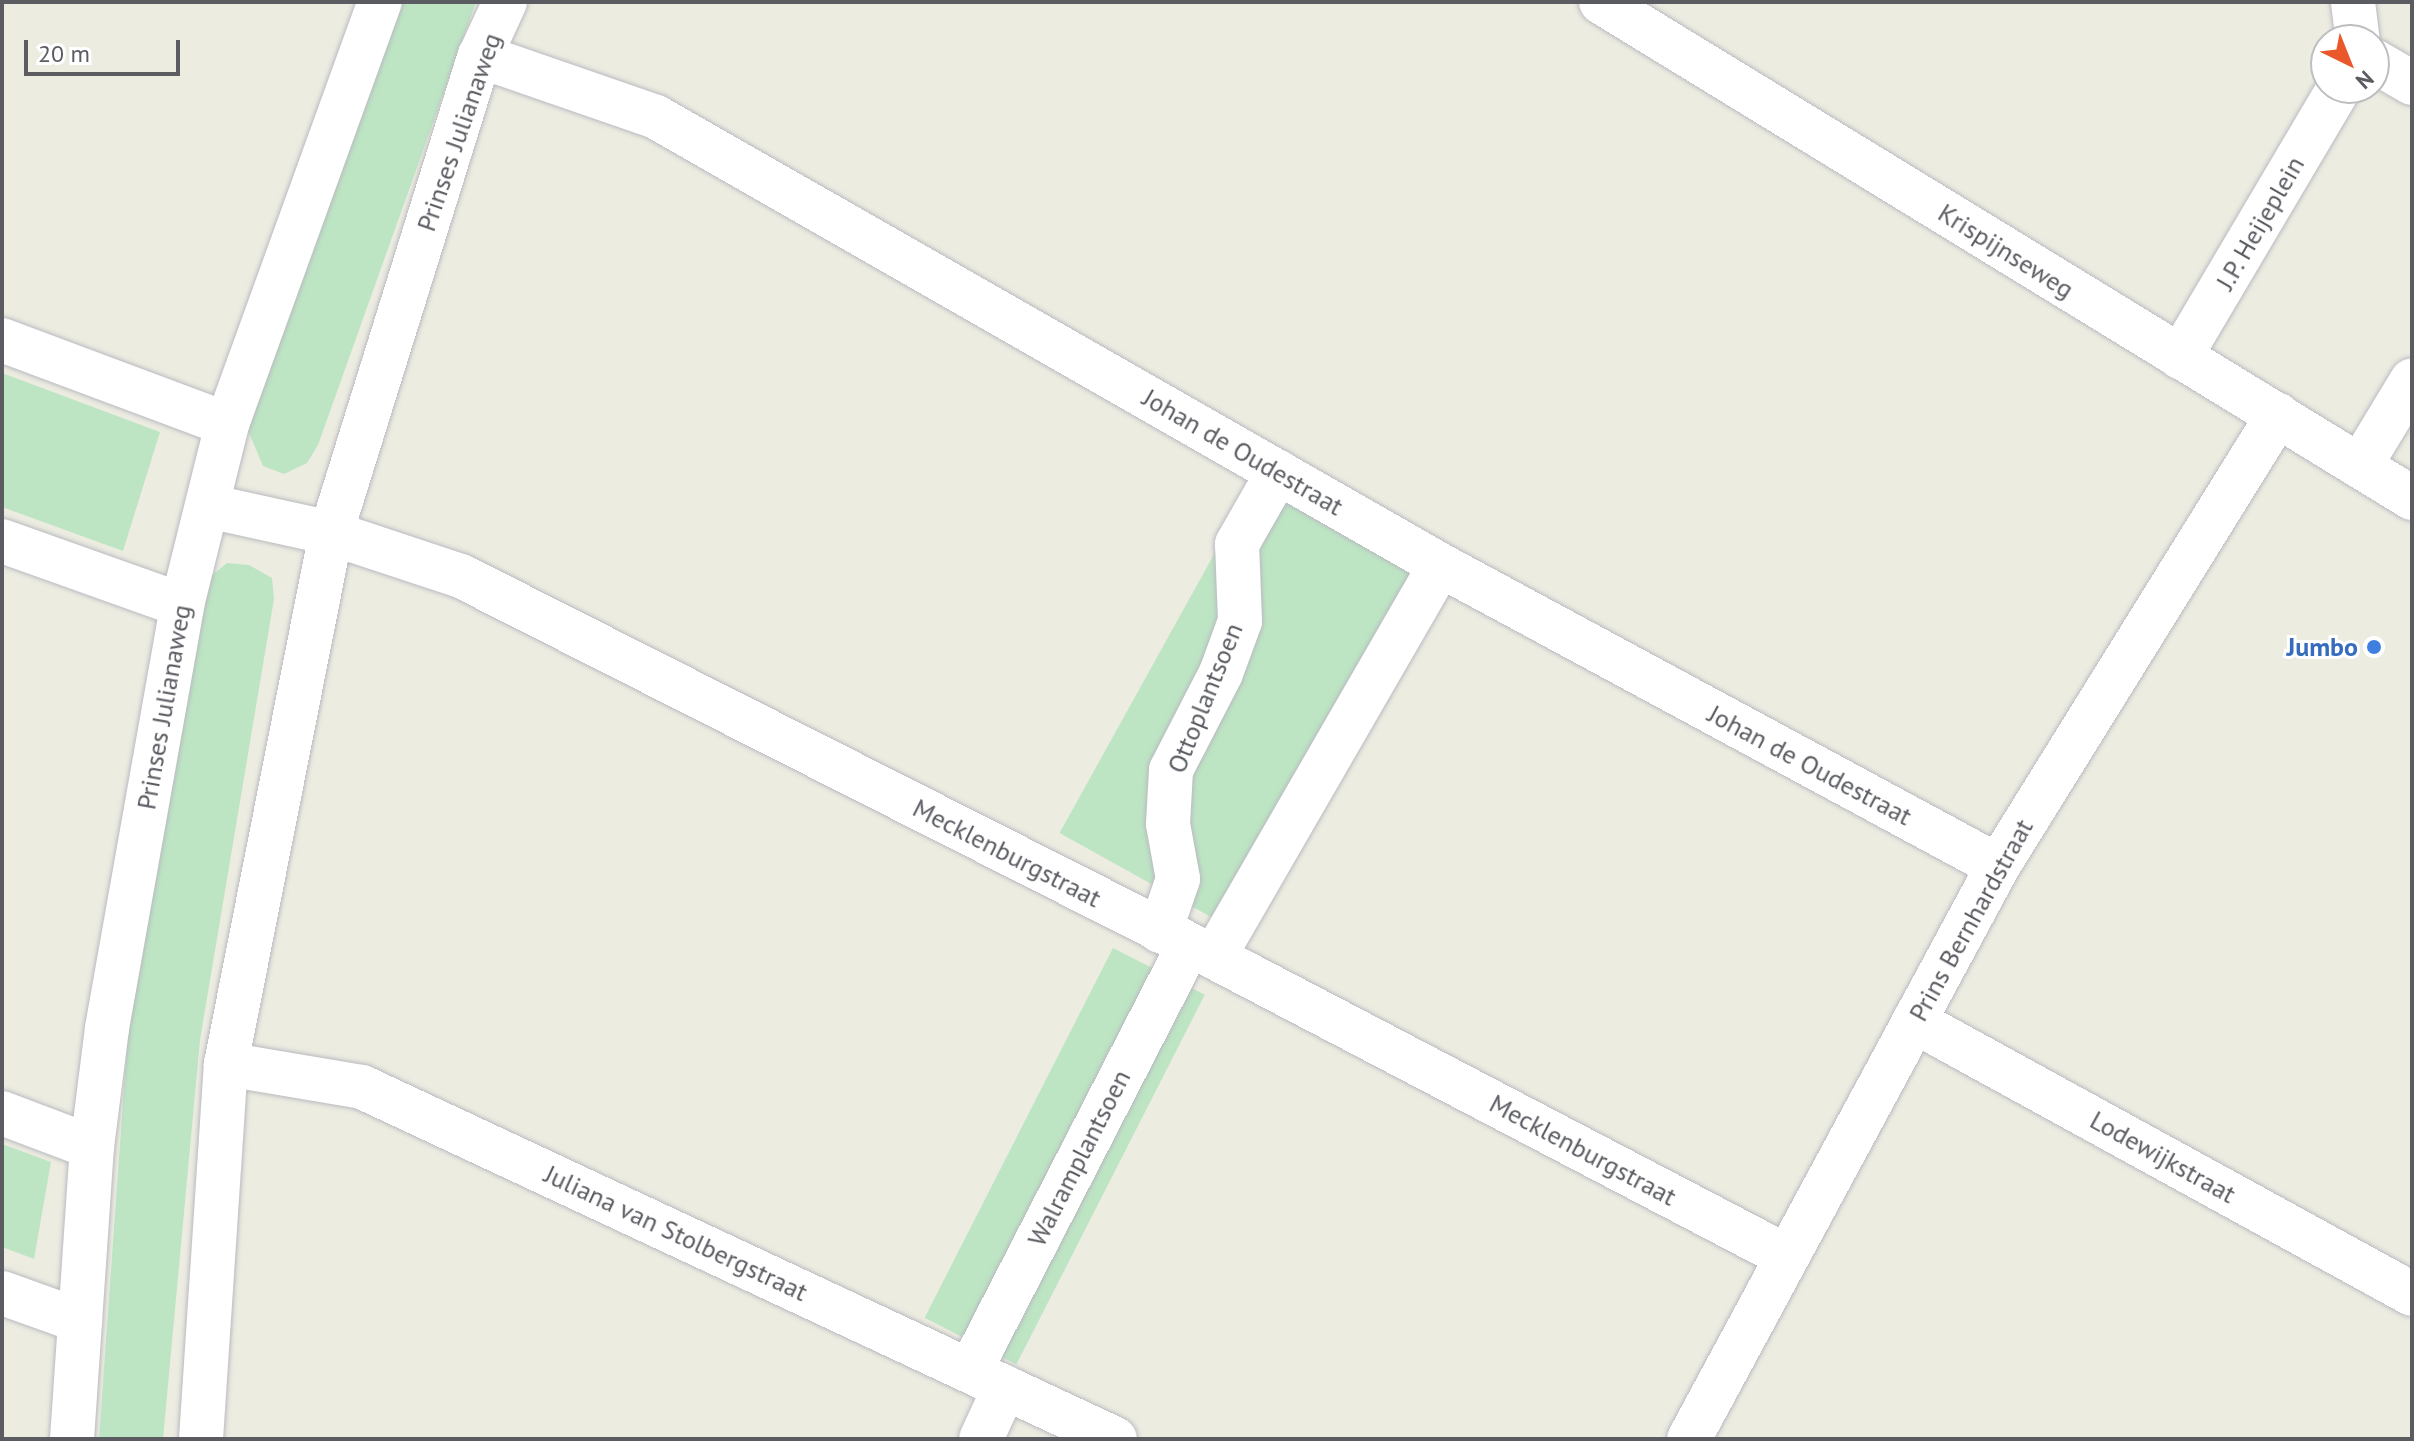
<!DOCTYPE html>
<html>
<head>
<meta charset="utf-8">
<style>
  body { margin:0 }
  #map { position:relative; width:2414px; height:1441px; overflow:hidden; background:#edece1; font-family:"PT Sans",sans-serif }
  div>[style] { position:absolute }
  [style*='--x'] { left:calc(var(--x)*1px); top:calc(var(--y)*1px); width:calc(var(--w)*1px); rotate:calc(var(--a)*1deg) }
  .green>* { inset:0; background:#bde5c3; transform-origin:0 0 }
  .roads { filter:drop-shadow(0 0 2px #b9bac0) drop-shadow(0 0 2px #b9bac0) }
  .pedestrian>* { height:44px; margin:-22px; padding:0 22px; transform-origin:22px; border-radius:22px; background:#fff }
  .minor>* { height:44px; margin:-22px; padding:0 22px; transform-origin:22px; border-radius:22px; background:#fff }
  .tertiary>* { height:44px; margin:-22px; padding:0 22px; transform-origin:22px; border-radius:22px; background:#fff }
  .dots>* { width:22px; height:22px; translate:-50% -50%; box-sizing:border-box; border:4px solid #fff; border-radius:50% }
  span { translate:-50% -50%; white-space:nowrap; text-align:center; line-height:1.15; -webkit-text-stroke:6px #fff; paint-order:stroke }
  .street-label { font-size:26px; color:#5a5c62 }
  .shop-label { font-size:26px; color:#366cbe; font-weight:700 }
  .right { translate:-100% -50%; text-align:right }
  .frame { position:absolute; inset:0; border:4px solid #5a5c62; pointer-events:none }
  .north { position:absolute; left:2310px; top:24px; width:80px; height:80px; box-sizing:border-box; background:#fff; border:2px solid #bdbec0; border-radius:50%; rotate:137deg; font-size:22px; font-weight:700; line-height:32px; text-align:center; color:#5a5c62 }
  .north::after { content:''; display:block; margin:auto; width:28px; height:36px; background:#e9572b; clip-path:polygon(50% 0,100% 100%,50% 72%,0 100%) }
  .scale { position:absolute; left:24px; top:40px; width:156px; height:36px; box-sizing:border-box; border:4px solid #5a5c62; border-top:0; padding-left:10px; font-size:24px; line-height:28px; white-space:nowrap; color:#5a5c62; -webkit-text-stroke:6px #fff; paint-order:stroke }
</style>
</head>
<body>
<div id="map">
  <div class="green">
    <i style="clip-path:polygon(402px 2px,476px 2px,318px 445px,307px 463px,284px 474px,263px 466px,247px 428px)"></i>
    <i style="clip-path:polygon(2px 373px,160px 432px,123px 551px,2px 507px)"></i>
    <i style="left:1253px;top:484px;width:187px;height:399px;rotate:29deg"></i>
    <i style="clip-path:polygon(227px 563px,249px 565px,272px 578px,274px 599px,200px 1040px,163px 1439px,99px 1439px,128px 1032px,200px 597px,211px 576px)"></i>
    <i style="left:1113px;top:948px;width:103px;height:415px;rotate:27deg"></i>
    <i style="clip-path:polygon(2px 1144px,51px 1162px,34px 1259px,2px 1247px)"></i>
  </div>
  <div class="roads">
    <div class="pedestrian">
      <i style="--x:1160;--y:931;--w:55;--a:-70.9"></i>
      <i style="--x:1178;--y:879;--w:56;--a:-100.3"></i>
      <i style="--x:1168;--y:824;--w:54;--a:-86.8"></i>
      <i style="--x:1171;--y:770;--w:109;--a:-62.7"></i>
      <i style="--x:1221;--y:673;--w:55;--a:-69.9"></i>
      <i style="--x:1240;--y:621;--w:77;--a:-92.2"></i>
      <i style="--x:1237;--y:544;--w:83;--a:-60.3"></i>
      <i style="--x:1214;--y:957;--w:452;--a:-60"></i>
      <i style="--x:971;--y:1369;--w:475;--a:-62.8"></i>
      <i style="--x:981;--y:1439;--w:57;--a:-65.2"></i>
    </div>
    <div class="minor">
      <i style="--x:2353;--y:2;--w:38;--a:83"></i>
      <i style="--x:480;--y:56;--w:186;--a:19.1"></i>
      <i style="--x:656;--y:117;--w:903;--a:29.74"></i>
      <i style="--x:1440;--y:565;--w:634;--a:28.34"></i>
      <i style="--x:2374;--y:61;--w:44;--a:30.1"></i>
      <i style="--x:2;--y:340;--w:240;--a:20.5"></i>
      <i style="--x:2180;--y:357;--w:312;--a:-59.4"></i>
      <i style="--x:2360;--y:466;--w:100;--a:-58.8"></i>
      <i style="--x:208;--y:506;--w:126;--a:12.4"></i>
      <i style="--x:331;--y:533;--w:137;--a:18.3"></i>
      <i style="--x:461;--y:576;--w:844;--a:26.84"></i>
      <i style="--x:1214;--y:957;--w:643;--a:27.6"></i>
      <i style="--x:2;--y:541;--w:191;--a:19.6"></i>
      <i style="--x:1914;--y:1021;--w:568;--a:28.73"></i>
      <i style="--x:226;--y:1064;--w:138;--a:9.6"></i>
      <i style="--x:362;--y:1087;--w:831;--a:25.05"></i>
      <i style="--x:2;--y:1113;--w:96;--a:20.7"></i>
      <i style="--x:2;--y:1293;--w:83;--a:19.7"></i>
      <i style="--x:1689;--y:1439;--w:651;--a:-61.66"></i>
      <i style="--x:1998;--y:866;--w:531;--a:-58.17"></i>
    </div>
    <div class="tertiary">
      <i style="--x:1601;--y:2;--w:951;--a:31.45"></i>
      <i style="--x:72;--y:1439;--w:293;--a:-86.1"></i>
      <i style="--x:92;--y:1147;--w:120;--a:-82.8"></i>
      <i style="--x:107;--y:1028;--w:430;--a:-79.9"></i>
      <i style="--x:182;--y:605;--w:187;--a:-76"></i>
      <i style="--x:227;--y:424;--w:449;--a:-70.1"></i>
      <i style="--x:201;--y:1439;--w:376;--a:-86.2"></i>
      <i style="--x:226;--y:1064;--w:541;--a:-78.81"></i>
      <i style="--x:331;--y:533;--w:500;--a:-72.7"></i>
      <i style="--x:480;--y:56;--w:60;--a:-65.2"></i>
    </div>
  </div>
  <div class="dots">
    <i style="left:2374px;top:647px;background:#3f7fe0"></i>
  </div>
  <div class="street-label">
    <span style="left:459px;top:132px;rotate:-71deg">Prinses Julianaweg</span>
    <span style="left:2260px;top:223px;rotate:-60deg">J.P. Heijeplein</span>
    <span style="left:2006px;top:251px;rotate:32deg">Krispijnseweg</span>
    <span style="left:1243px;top:452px;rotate:30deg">Johan de Oudestraat</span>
    <span style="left:1205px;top:698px;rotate:-68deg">Ottoplantsoen</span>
    <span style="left:164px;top:707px;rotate:-80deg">Prinses Julianaweg</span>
    <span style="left:1810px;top:765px;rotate:28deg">Johan de Oudestraat</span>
    <span style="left:1007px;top:853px;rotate:27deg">Mecklenburgstraat</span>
    <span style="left:1971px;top:920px;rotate:-61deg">Prins Bernhardstraat</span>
    <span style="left:1583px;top:1150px;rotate:28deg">Mecklenburgstraat</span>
    <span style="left:2163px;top:1157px;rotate:29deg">Lodewijkstraat</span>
    <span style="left:1079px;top:1158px;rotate:-63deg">Walramplantsoen</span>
    <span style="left:676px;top:1233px;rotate:25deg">Juliana van Stolbergstraat</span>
  </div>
  <div class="shop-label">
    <span class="right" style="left:2358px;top:647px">Jumbo</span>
  </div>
  <div class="frame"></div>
  <div class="north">N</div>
  <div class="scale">20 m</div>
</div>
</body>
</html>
